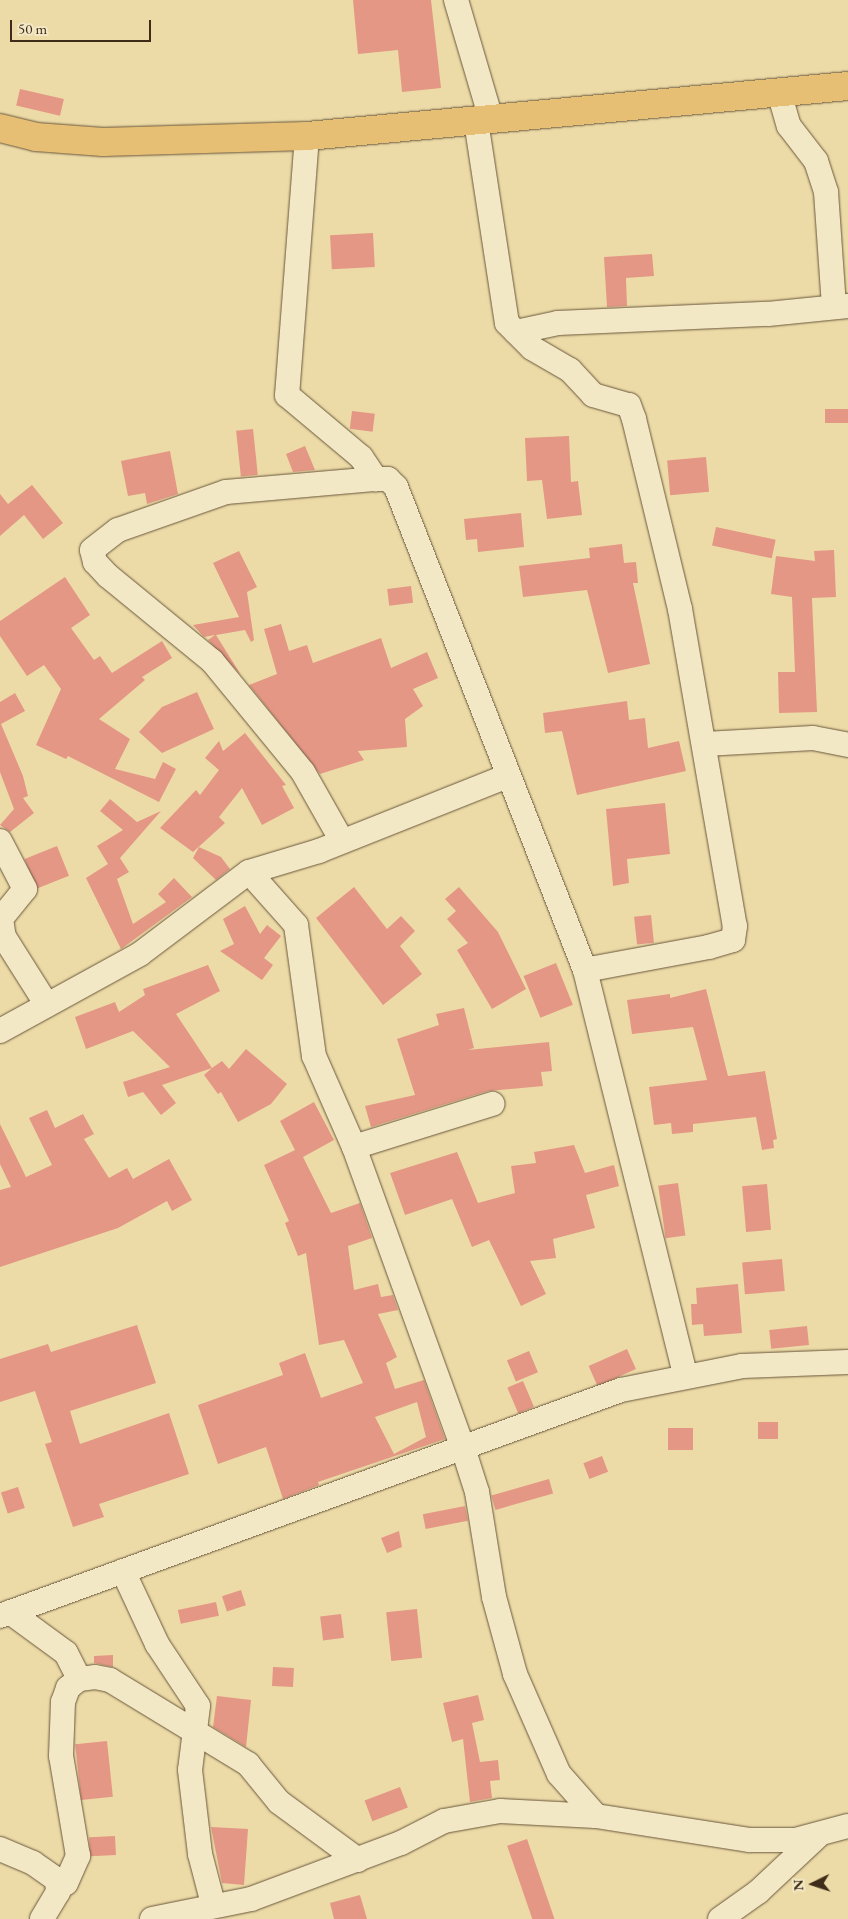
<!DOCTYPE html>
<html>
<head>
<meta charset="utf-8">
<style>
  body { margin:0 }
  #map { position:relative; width:848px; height:1919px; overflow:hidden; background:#ecdba7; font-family:"EB Garamond",serif }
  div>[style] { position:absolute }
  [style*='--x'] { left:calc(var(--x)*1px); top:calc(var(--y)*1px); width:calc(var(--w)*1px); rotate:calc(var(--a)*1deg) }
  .building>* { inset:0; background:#e49785; transform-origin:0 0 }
  .roads { filter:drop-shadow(0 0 1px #6a573c) drop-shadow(0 0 1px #6a573c) }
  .minor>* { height:24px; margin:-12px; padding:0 12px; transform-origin:12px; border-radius:12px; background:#f3e8c6 }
  .major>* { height:28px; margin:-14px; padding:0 14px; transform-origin:14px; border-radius:14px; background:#e6be74 }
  span { translate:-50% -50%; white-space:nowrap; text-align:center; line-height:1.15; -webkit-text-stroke:4px #f3e8c6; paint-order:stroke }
  .north { position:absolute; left:788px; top:1859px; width:50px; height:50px; -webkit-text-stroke:4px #f3e8c6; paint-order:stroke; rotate:266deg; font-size:14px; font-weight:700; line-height:20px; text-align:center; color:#3e2b18 }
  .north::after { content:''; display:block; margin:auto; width:18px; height:22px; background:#3e2b18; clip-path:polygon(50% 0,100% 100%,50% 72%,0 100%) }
  .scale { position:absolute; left:10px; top:20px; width:141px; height:22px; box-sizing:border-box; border:2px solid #3e2b18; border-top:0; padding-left:6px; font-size:15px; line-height:18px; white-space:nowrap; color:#3e2b18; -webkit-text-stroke:4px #f3e8c6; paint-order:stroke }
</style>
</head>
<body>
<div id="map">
  <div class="building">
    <i style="clip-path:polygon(353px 0,431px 0,441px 88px,402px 92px,398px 50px,358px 54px)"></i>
    <i style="left:20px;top:89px;width:45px;height:17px;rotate:13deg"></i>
    <i style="left:373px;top:233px;width:34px;height:43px;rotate:87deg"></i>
    <i style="clip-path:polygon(652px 254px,654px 276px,626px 278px,627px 306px,607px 307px,604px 257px)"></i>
    <i style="left:848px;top:409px;width:14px;height:23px;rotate:90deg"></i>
    <i style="left:352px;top:411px;width:23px;height:18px;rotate:7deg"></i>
    <i style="left:253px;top:429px;width:46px;height:17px;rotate:84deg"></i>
    <i style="clip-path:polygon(569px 436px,571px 482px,578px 481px,582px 515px,547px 519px,542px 480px,527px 481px,525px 438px)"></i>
    <i style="clip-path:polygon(305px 446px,315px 470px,293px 472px,286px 454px)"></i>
    <i style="clip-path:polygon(170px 451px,178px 494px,147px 504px,145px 493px,128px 496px,121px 461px)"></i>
    <i style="left:706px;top:457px;width:35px;height:39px;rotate:85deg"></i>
    <i style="clip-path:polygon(32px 485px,63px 523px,43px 539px,24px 515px,0 536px,0 494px,8px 504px)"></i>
    <i style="clip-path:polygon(521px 513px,524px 547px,478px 552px,477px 539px,466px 540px,464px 519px)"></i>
    <i style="left:716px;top:527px;width:61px;height:19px;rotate:12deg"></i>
    <i style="clip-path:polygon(622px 544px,624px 563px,636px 562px,638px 583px,633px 583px,650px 664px,608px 673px,587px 590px,523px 597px,519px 566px,590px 558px,589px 548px)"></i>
    <i style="clip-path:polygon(834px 550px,836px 597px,812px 598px,817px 712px,779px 713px,778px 672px,795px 672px,792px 597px,771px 594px,776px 556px,815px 561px,814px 551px)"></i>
    <i style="clip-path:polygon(239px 551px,257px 587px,247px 592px,254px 640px,251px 642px,245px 630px,216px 635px,241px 675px,208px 640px,215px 635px,204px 637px,193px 625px,239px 617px,213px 563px)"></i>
    <i style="clip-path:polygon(65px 577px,90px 615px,71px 628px,94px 660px,100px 656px,112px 673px,162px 641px,172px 658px,142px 677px,145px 680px,99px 719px,130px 739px,115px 769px,155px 779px,163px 762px,176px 769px,159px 802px,68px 756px,66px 759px,36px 745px,61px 689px,44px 665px,27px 676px,0 636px,0 621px)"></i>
    <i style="left:411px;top:586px;width:17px;height:24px;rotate:83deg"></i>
    <i style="clip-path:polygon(281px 624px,289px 651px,307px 645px,313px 663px,381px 638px,391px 668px,427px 652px,438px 678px,413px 689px,423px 706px,405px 719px,407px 747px,358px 751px,364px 760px,320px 774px,249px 685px,277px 674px,264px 629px)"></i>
    <i style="clip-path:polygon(197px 692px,214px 729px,162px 753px,139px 732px,162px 707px)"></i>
    <i style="clip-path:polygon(15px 693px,25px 711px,1px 724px,23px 776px,28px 796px,23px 798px,34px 813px,10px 832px,0 825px,14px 809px,0 772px,0 702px)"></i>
    <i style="clip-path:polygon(627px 701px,629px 720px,645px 718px,648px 748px,679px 741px,686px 771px,577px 795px,562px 731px,545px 733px,543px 713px)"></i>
    <i style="clip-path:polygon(245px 733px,286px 785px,282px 786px,294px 808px,262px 825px,242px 788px,219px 817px,225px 823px,193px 852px,160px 828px,196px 790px,200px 795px,219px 770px,205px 758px,219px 741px,223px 751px)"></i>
    <i style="clip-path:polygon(110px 799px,137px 822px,161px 811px,120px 858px,129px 872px,117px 879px,133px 924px,166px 902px,158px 894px,174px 878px,192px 897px,121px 949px,86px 878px,108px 864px,97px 846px,123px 830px,100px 811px)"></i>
    <i style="clip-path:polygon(665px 803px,670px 854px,627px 859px,629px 883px,613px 886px,606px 809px)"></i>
    <i style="left:57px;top:846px;width:32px;height:35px;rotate:68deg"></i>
    <i style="clip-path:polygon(199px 847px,221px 857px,230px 869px,216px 880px,193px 858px)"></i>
    <i style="clip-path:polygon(354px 887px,387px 929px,401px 916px,415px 931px,400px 946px,422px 974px,383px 1005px,316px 918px)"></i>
    <i style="clip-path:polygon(459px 887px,498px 932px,526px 989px,492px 1009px,457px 950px,468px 943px,447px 919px,456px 911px,445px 899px)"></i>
    <i style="clip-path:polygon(245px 906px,260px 934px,267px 925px,281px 936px,264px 958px,273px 965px,262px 980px,220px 951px,234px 944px,223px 919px)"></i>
    <i style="left:651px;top:915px;width:28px;height:17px;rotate:84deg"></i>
    <i style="left:556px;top:963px;width:45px;height:35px;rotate:68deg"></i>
    <i style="clip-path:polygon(208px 965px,220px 991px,176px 1014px,212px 1068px,222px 1061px,229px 1069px,246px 1049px,287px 1084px,271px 1104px,238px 1122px,221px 1092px,218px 1094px,204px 1075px,212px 1068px,162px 1085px,176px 1103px,161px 1115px,143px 1092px,128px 1097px,123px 1082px,170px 1067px,133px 1031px,86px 1049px,75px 1017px,115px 1002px,119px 1012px,145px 995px,143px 989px)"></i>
    <i style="clip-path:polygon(706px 989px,728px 1076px,765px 1071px,777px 1139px,773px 1140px,774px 1148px,762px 1150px,756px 1117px,693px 1124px,693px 1132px,672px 1134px,671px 1123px,654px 1125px,649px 1087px,707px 1080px,693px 1027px,632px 1034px,627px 1000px,670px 994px,670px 998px)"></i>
    <i style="clip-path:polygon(464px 1008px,474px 1048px,468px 1050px,549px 1042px,552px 1071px,541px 1072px,543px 1086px,488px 1091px,371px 1127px,365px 1106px,415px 1095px,397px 1039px,439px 1025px,436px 1014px)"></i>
    <i style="clip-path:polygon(evenodd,314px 1102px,334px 1140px,303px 1157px,331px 1213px,360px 1203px,372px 1238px,348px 1246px,354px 1290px,378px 1284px,381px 1297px,393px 1295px,398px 1310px,378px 1314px,397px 1357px,386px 1363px,395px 1389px,424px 1380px,445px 1439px,318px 1482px,319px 1485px,283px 1499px,266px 1447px,218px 1464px,198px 1405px,283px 1375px,279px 1363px,305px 1353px,321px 1398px,363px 1383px,344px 1340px,319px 1345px,306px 1253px,298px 1256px,285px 1223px,289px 1221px,264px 1165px,295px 1150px,280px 1121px,314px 1102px,417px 1402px,426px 1437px,394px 1454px,375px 1417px,417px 1402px)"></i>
    <i style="clip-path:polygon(47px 1110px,55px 1128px,83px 1114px,94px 1134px,84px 1139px,109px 1178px,127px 1168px,133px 1179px,169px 1159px,192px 1200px,172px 1211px,167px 1201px,118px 1228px,0 1267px,0 1190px,11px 1187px,0 1164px,0 1124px,26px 1177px,52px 1165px,29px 1118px)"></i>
    <i style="clip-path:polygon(574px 1145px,585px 1173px,614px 1165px,619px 1186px,586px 1195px,595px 1228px,553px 1239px,556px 1258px,530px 1261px,546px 1294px,521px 1306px,489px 1240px,472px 1247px,452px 1199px,405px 1215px,390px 1173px,457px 1152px,478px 1203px,515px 1193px,511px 1166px,536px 1163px,534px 1152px)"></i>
    <i style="left:678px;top:1183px;width:53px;height:20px;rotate:82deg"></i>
    <i style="left:767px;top:1184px;width:46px;height:25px;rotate:85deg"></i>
    <i style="left:782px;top:1259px;width:32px;height:40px;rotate:85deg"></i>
    <i style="clip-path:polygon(738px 1284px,742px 1333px,704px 1336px,703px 1324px,692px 1325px,691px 1304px,697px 1304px,696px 1288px)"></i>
    <i style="clip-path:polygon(137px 1325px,156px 1383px,70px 1411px,80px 1444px,169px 1413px,189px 1474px,99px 1504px,104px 1517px,73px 1527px,45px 1444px,52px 1442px,35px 1391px,0 1402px,0 1359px,48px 1344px,51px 1352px)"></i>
    <i style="left:807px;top:1326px;width:19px;height:38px;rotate:84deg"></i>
    <i style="left:627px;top:1349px;width:22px;height:42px;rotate:66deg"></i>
    <i style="left:529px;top:1351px;width:23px;height:24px;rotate:67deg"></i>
    <i style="left:523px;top:1381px;width:28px;height:17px;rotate:67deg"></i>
    <i style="left:778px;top:1422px;width:17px;height:20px;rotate:90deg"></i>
    <i style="left:668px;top:1428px;width:25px;height:22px"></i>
    <i style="left:602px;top:1456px;width:17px;height:20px;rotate:69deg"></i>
    <i style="left:549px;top:1479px;width:15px;height:60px;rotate:74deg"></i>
    <i style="left:18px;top:1487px;width:22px;height:18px;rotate:72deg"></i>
    <i style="left:465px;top:1506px;width:15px;height:43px;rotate:79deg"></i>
    <i style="clip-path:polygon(399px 1531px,402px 1547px,387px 1553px,381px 1538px)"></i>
    <i style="left:241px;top:1590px;width:16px;height:20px;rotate:72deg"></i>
    <i style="left:216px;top:1602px;width:14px;height:39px;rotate:78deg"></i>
    <i style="left:417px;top:1609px;width:49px;height:31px;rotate:84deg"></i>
    <i style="left:341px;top:1614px;width:24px;height:21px;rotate:83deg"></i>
    <i style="clip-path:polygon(113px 1655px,113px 1667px,94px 1663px,94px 1656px)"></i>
    <i style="left:273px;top:1667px;width:21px;height:19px;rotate:3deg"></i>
    <i style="clip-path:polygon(478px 1695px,484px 1720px,472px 1723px,480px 1762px,498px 1760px,500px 1780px,490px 1781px,492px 1798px,470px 1802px,463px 1739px,452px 1742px,443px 1703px)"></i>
    <i style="clip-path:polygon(217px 1696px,251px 1700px,246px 1747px,213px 1727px)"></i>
    <i style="left:107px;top:1741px;width:56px;height:32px;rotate:84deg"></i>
    <i style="left:400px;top:1787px;width:22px;height:38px;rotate:69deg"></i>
    <i style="clip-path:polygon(211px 1827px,248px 1829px,244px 1885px,222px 1883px)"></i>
    <i style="left:115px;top:1836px;width:19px;height:26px;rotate:87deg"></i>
    <i style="left:527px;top:1839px;width:85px;height:21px;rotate:71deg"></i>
    <i style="clip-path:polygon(360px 1895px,367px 1919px,334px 1919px,330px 1903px)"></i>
  </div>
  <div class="roads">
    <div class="minor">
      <i style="--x:456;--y:0;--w:124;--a:73.6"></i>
      <i style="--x:779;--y:92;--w:35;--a:74"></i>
      <i style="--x:789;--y:126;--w:44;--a:52.4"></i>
      <i style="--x:816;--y:161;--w:33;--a:72"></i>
      <i style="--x:826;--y:192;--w:115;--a:86"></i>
      <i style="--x:476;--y:121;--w:204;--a:81.3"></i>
      <i style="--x:507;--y:323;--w:35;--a:45"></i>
      <i style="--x:532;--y:348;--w:44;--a:30.1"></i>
      <i style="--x:570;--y:370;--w:34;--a:47"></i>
      <i style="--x:593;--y:395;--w:37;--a:16"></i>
      <i style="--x:629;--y:405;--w:15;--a:70"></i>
      <i style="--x:634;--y:419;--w:195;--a:76.4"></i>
      <i style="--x:680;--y:609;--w:322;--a:80.2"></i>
      <i style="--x:735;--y:926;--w:14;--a:98"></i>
      <i style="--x:733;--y:940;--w:25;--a:164"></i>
      <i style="--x:709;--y:947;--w:126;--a:169.5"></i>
      <i style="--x:307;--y:136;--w:260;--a:94.4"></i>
      <i style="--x:287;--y:395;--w:97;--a:40"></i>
      <i style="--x:361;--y:457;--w:27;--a:56"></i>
      <i style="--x:516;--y:332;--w:43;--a:-12.1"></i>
      <i style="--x:558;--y:323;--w:210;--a:-2.5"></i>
      <i style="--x:768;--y:314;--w:80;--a:-5.7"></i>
      <i style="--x:705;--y:744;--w:108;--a:-3.2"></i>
      <i style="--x:813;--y:738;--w:36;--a:11"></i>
      <i style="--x:0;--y:841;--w:54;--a:62.5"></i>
      <i style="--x:25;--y:889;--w:38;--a:129"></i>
      <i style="--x:1;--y:919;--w:18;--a:81"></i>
      <i style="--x:4;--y:937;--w:80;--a:57.7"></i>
      <i style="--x:342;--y:841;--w:79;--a:-119.5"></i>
      <i style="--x:303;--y:772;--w:144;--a:-129.3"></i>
      <i style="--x:212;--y:661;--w:134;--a:-140.7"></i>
      <i style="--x:108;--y:576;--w:19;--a:-133"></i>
      <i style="--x:95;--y:562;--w:12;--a:-104"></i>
      <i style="--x:92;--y:550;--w:33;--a:-38"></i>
      <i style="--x:118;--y:530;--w:114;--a:-19.4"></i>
      <i style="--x:226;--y:492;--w:151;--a:-5"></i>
      <i style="--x:376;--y:479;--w:12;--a:0"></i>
      <i style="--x:388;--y:479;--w:11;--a:45"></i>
      <i style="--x:396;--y:487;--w:519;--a:68.63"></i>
      <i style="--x:585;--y:970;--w:417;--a:76.1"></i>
      <i style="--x:249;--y:872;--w:71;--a:48.4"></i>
      <i style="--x:296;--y:925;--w:132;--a:82.2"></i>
      <i style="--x:314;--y:1056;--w:99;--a:66.3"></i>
      <i style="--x:354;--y:1147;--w:317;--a:70.1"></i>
      <i style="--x:462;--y:1445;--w:49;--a:72.3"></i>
      <i style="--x:477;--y:1492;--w:106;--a:80.8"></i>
      <i style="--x:494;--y:1597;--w:80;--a:74.7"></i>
      <i style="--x:515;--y:1674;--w:109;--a:66.3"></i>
      <i style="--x:559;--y:1774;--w:56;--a:48.6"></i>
      <i style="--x:0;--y:1031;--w:160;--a:-28.8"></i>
      <i style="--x:140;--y:954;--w:136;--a:-37"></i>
      <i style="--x:249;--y:872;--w:73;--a:-16.7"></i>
      <i style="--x:319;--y:851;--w:202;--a:-21.7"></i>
      <i style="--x:354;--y:1147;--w:145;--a:-17.3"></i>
      <i style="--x:123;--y:1571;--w:81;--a:65"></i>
      <i style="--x:157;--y:1644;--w:74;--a:56.5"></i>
      <i style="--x:198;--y:1706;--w:64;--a:97.1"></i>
      <i style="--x:190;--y:1770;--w:85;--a:83.2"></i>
      <i style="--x:200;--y:1854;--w:52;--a:75.4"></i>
      <i style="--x:10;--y:1612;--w:69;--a:36.2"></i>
      <i style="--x:66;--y:1653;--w:29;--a:63"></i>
      <i style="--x:0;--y:1616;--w:661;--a:-20"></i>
      <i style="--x:621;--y:1390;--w:123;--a:-11.2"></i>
      <i style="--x:742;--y:1366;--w:106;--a:-2.2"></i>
      <i style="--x:0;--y:1849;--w:36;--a:23"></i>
      <i style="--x:33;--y:1863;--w:29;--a:35"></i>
      <i style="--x:57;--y:1880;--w:12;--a:85"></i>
      <i style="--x:58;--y:1892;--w:31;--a:121"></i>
      <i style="--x:59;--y:1887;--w:8;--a:-30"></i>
      <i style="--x:66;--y:1883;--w:30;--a:-66"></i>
      <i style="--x:78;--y:1856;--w:101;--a:-99.6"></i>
      <i style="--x:61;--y:1756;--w:54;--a:-87.9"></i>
      <i style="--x:63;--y:1702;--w:15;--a:-70"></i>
      <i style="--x:68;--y:1688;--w:14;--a:-39"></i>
      <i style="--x:79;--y:1679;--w:16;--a:-7"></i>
      <i style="--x:95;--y:1677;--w:15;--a:11"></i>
      <i style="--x:110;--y:1680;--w:162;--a:31.3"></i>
      <i style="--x:248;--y:1764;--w:49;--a:50.8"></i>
      <i style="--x:279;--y:1802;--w:98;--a:36.3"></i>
      <i style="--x:152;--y:1919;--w:101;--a:-11.4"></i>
      <i style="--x:251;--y:1899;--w:160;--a:-20.5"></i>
      <i style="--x:401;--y:1843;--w:48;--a:-27.1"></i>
      <i style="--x:444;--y:1821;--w:57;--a:-10.1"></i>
      <i style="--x:500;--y:1811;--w:96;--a:3"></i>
      <i style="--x:596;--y:1816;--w:156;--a:8.9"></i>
      <i style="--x:750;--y:1840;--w:45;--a:0"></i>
      <i style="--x:795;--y:1840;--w:55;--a:-14.8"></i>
      <i style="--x:720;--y:1919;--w:47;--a:-35.4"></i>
      <i style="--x:758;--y:1892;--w:83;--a:-43.1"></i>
    </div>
    <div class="major">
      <i style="--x:0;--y:128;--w:37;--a:14"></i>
      <i style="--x:36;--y:137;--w:67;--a:4.3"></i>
      <i style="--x:103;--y:142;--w:204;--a:-1.7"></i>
      <i style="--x:307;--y:136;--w:543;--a:-5.28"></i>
    </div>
  </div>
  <div class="north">N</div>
  <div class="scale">50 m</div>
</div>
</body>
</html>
